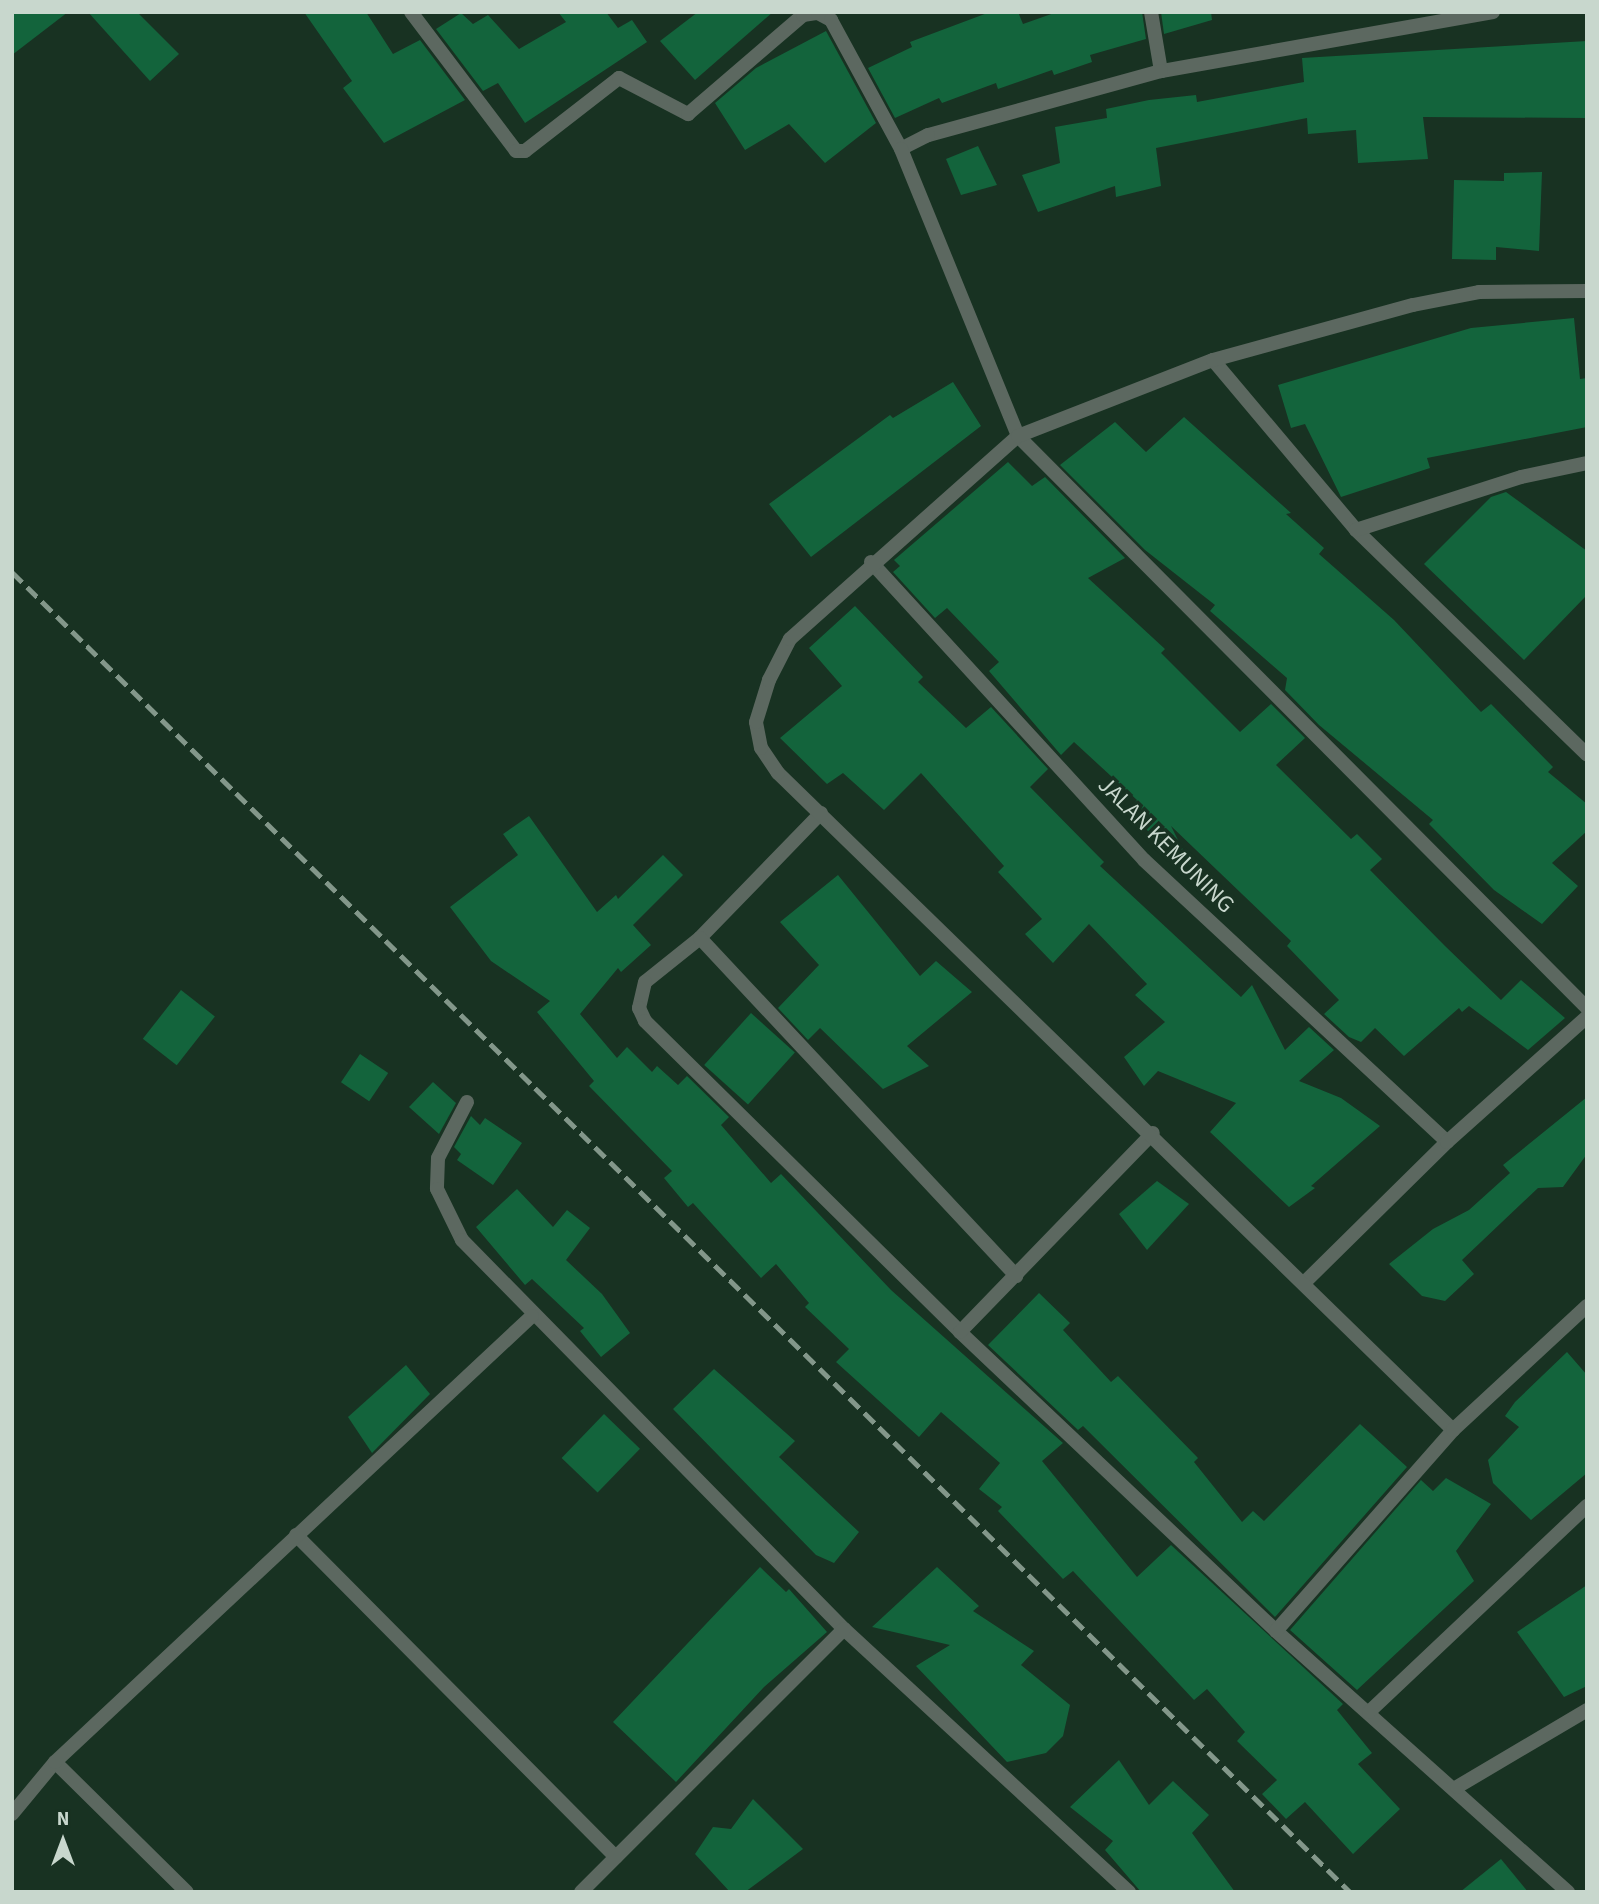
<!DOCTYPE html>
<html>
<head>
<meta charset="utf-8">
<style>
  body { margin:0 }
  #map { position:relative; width:1599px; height:1904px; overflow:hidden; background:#183222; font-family:"Source Sans 3",sans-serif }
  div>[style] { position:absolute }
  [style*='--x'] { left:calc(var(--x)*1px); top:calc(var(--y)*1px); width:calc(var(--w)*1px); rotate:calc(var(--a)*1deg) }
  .building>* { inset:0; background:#13643c; transform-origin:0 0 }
  .street>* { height:14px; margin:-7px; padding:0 7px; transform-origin:7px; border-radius:7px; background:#5c6860 }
  .rail>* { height:5px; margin-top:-2.5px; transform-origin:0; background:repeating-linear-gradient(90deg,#83978a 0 14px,transparent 0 21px) }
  span { translate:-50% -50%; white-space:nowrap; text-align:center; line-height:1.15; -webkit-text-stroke:7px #183222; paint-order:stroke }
  .street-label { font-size:24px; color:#c8d7cd }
  .frame { position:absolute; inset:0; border:14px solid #c8d7cd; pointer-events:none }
  .north { position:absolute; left:28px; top:1806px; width:70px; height:70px; -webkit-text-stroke:5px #183222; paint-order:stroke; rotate:0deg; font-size:19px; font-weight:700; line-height:28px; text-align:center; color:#c8d7cd }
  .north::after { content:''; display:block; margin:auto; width:24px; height:32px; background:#c8d7cd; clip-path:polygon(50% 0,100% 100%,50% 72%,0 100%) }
</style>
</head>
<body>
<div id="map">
  <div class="building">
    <i style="clip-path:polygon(12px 12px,68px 12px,12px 55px)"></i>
    <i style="clip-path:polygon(88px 12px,137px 12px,179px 54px,150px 81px)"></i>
    <i style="clip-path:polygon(304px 12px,366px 12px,393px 54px,420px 40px,465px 100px,384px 143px,343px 88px,352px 81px)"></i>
    <i style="clip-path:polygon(558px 12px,606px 12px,618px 28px,632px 20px,647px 42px,525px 123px,498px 83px,483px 91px,436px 29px,461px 13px,473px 24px,488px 15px,519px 49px,566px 22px)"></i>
    <i style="clip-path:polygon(698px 12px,773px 12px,695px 80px,660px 41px)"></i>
    <i style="clip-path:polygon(990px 12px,1018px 12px,1023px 24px,1057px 12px,1142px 12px,1146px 39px,1090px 55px,1092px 62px,1054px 75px,1052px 70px,998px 89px,996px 83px,942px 103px,939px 98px,895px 118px,868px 68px,912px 47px,910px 42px)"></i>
    <i style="clip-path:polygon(1161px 12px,1211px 12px,1212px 20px,1164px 34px)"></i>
    <i style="clip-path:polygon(826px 31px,876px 123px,825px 163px,789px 124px,745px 150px,715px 103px,756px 68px)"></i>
    <i style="clip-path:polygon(1587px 41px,1587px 118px,1423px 117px,1428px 159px,1358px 163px,1356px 130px,1308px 134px,1307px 118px,1156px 148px,1161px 186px,1116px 197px,1115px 186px,1038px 212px,1022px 175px,1060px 163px,1055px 127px,1107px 118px,1106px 109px,1149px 100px,1196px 95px,1197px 102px,1304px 82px,1302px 58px)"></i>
    <i style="clip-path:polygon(978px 146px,997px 185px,961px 195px,946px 159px)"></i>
    <i style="clip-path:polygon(1542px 172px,1539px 251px,1496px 247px,1496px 260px,1452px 259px,1454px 180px,1504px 181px,1504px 173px)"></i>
    <i style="clip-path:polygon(1574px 318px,1580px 379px,1587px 378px,1587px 427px,1427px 458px,1430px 468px,1341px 497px,1305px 424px,1291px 428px,1278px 385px,1471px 328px)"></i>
    <i style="clip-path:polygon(953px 382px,981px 426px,811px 557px,769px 504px,890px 415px,893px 418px)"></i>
    <i style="clip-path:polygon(1184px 417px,1291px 513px,1286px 514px,1324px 548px,1319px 554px,1394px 620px,1481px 712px,1491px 704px,1553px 767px,1548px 772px,1587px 804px,1587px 831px,1552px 863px,1578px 886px,1542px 924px,1494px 890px,1429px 824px,1433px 820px,1319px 725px,1285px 690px,1287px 678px,1210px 611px,1215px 605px,1145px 550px,1060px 465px,1115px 422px,1146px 452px)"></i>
    <i style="clip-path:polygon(1008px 462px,1032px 486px,1045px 477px,1125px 558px,1088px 578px,1165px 649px,1161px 653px,1240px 732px,1271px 704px,1305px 738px,1276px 765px,1351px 839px,1357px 834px,1382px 859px,1370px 870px,1445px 946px,1501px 1000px,1521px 980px,1565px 1018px,1528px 1050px,1469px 1006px,1462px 1012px,1459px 1008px,1404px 1056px,1375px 1028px,1361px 1042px,1349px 1037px,1324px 1014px,1339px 1000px,1287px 946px,1291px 941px,1171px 826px,1191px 866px,1126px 813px,1137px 800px,1074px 742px,1061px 755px,989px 671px,999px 662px,947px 608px,935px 618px,893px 572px,900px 566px,894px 560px)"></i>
    <i style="clip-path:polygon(1506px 492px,1587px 551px,1587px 595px,1524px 660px,1424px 564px,1491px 497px)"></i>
    <i style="clip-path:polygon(855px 606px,923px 677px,918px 682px,966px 728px,991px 707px,1048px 769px,1030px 787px,1104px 862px,1100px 866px,1241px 997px,1252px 985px,1285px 1050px,1309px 1027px,1334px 1050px,1299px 1081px,1341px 1098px,1380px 1126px,1311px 1186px,1315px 1188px,1289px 1207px,1210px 1132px,1236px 1103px,1158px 1071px,1144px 1086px,1124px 1057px,1165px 1022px,1135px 995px,1147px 984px,1089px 924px,1053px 963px,1025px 934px,1042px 919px,998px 872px,1004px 866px,921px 773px,884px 810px,843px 773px,827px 784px,780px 738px,842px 686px,809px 648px)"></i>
    <i style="clip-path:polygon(529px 816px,597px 912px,616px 895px,618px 899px,663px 855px,683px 875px,633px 925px,651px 945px,621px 972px,618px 968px,580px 1014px,617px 1058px,627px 1047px,652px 1072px,657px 1066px,678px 1085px,687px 1076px,729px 1117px,721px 1125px,771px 1183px,781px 1174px,891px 1290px,1063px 1443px,1042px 1461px,1137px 1577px,1171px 1545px,1343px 1704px,1337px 1710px,1372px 1753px,1358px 1764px,1400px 1809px,1353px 1854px,1305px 1802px,1286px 1819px,1262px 1794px,1277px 1780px,1237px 1741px,1245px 1732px,1207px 1689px,1194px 1700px,1073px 1571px,1063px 1579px,998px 1511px,1002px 1507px,979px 1489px,1000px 1463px,941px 1412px,919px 1437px,836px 1362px,849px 1349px,805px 1307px,809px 1303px,776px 1264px,761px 1278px,693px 1203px,688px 1207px,664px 1178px,672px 1171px,589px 1086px,594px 1081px,537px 1012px,550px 1001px,491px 961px,450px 907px,518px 855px,503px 834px)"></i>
    <i style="clip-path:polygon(838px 875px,920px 976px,936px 961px,972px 992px,907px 1046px,929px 1066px,883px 1089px,820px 1028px,808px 1040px,778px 1008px,819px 965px,780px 922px)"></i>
    <i style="left:181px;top:990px;width:43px;height:62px;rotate:38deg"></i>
    <i style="left:751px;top:1013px;width:59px;height:70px;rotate:42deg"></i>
    <i style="left:360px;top:1054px;width:34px;height:34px;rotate:34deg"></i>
    <i style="clip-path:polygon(433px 1082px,456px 1103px,439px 1134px,409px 1107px)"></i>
    <i style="clip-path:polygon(1587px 1097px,1587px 1154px,1563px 1187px,1538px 1188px,1462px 1260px,1474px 1274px,1445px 1301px,1422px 1296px,1389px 1264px,1433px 1229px,1469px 1210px,1510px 1173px,1503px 1165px)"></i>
    <i style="clip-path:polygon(471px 1116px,480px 1125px,485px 1118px,522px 1143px,493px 1185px,457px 1160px,461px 1154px,454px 1147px)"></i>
    <i style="clip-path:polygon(1157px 1181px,1189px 1204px,1147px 1250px,1119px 1214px)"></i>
    <i style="clip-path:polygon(517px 1189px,553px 1227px,567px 1210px,590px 1228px,566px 1260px,602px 1294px,630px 1333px,601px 1357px,580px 1331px,584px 1328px,532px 1279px,525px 1285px,476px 1227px)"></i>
    <i style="clip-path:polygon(1039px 1293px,1070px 1323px,1063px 1330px,1111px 1382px,1118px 1376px,1198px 1458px,1194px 1462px,1242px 1522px,1253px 1511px,1264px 1521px,1360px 1424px,1407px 1467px,1275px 1617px,1083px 1426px,1078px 1430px,988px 1345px)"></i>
    <i style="clip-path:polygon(1567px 1352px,1587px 1375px,1587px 1473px,1531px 1520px,1493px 1483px,1488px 1460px,1519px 1427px,1505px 1416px,1515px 1402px)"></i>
    <i style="clip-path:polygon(406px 1365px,430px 1394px,372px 1453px,348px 1417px)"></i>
    <i style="clip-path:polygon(714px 1369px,795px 1441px,779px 1457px,859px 1532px,834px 1563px,816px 1555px,673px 1409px)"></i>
    <i style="left:604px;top:1414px;width:50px;height:61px;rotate:44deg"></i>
    <i style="clip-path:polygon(1446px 1478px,1491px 1504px,1456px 1551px,1474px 1581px,1357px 1690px,1290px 1630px,1421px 1480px,1433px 1491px)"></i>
    <i style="clip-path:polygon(760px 1567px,786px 1592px,789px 1589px,827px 1632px,764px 1687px,676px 1782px,613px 1722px)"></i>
    <i style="clip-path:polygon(937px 1567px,979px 1606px,973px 1611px,1034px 1651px,1021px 1665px,1070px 1705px,1063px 1736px,1046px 1753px,1007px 1762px,916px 1666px,950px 1645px,872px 1627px)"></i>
    <i style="clip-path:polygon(1587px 1585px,1587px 1686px,1564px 1697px,1517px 1632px)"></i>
    <i style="clip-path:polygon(1119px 1760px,1149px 1805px,1173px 1781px,1209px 1815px,1192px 1833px,1235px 1892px,1141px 1892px,1105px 1850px,1113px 1841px,1070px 1807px)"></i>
    <i style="clip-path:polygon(753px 1799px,803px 1849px,745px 1892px,730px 1892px,695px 1854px,713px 1827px,731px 1829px)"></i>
    <i style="clip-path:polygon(1501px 1859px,1528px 1892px,1460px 1892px)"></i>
  </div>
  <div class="street">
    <i style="--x:411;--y:12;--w:174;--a:52.9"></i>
    <i style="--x:516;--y:151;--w:9;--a:0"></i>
    <i style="--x:525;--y:151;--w:119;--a:-37.8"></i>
    <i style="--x:619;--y:78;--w:78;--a:27.6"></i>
    <i style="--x:688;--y:114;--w:152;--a:-40.7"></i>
    <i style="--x:803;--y:15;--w:15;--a:-8"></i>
    <i style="--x:818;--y:13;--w:15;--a:28"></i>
    <i style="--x:831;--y:20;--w:147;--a:61.5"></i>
    <i style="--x:1151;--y:12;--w:60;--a:80.4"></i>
    <i style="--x:1493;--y:12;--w:337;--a:169.9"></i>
    <i style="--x:1161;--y:71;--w:242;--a:164.6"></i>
    <i style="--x:928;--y:135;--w:30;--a:153"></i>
    <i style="--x:901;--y:149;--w:310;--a:67.8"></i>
    <i style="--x:1018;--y:436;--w:807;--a:45.15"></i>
    <i style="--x:1213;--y:360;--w:222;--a:49.9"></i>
    <i style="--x:1356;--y:530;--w:322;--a:44.2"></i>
    <i style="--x:1356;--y:530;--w:173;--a:-17.8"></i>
    <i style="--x:1521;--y:477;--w:67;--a:-12"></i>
    <i style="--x:871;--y:562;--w:404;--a:47.5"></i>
    <i style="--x:1144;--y:860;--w:414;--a:42.9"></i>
    <i style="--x:821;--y:813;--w:174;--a:134.1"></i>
    <i style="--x:700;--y:938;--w:70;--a:141.3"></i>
    <i style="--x:645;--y:982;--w:27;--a:103"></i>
    <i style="--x:639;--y:1008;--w:14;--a:65"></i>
    <i style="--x:645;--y:1021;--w:443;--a:44.6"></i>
    <i style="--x:960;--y:1332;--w:435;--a:43.4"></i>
    <i style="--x:1276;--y:1631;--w:392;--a:41.8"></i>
    <i style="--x:700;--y:938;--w:463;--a:46.9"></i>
    <i style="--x:467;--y:1102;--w:63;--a:117.4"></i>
    <i style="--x:438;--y:1158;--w:31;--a:92"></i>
    <i style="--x:437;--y:1189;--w:57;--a:63.9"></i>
    <i style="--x:462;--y:1240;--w:545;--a:45.52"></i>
    <i style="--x:844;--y:1629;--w:388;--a:42.7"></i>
    <i style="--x:1306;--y:1281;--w:198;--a:-44.6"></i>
    <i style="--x:1447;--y:1142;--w:188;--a:-41.8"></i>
    <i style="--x:960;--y:1332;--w:277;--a:-45.9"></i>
    <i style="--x:1453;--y:1430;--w:942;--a:-135.77"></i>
    <i style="--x:778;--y:773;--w:30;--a:-124"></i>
    <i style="--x:761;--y:748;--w:26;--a:-101"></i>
    <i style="--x:756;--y:722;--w:44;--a:-72.8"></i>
    <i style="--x:769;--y:680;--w:46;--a:-62.9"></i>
    <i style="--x:790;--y:639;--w:305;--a:-41.7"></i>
    <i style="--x:1018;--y:436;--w:209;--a:-21.3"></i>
    <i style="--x:1213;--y:360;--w:207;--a:-15.4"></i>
    <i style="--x:1413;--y:305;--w:67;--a:-11.1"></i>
    <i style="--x:1479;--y:292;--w:108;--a:-0.5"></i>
    <i style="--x:296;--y:1535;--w:454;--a:45.2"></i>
    <i style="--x:1276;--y:1631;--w:268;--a:-48.6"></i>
    <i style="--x:1453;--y:1430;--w:183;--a:-42.8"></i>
    <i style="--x:1369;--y:1712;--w:300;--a:-43.4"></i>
    <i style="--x:55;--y:1762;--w:185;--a:44.6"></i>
    <i style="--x:1457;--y:1787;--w:151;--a:-30.6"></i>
    <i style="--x:12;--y:1814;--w:67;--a:-50.4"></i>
    <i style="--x:55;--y:1762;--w:653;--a:-43.08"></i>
    <i style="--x:581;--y:1892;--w:372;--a:-45"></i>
  </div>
  <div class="rail">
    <i style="--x:12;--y:572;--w:1880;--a:44.61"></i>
  </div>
  <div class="street-label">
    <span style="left:1166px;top:845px;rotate:45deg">JALAN KEMUNING</span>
  </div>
  <div class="frame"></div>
  <div class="north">N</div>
</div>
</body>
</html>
